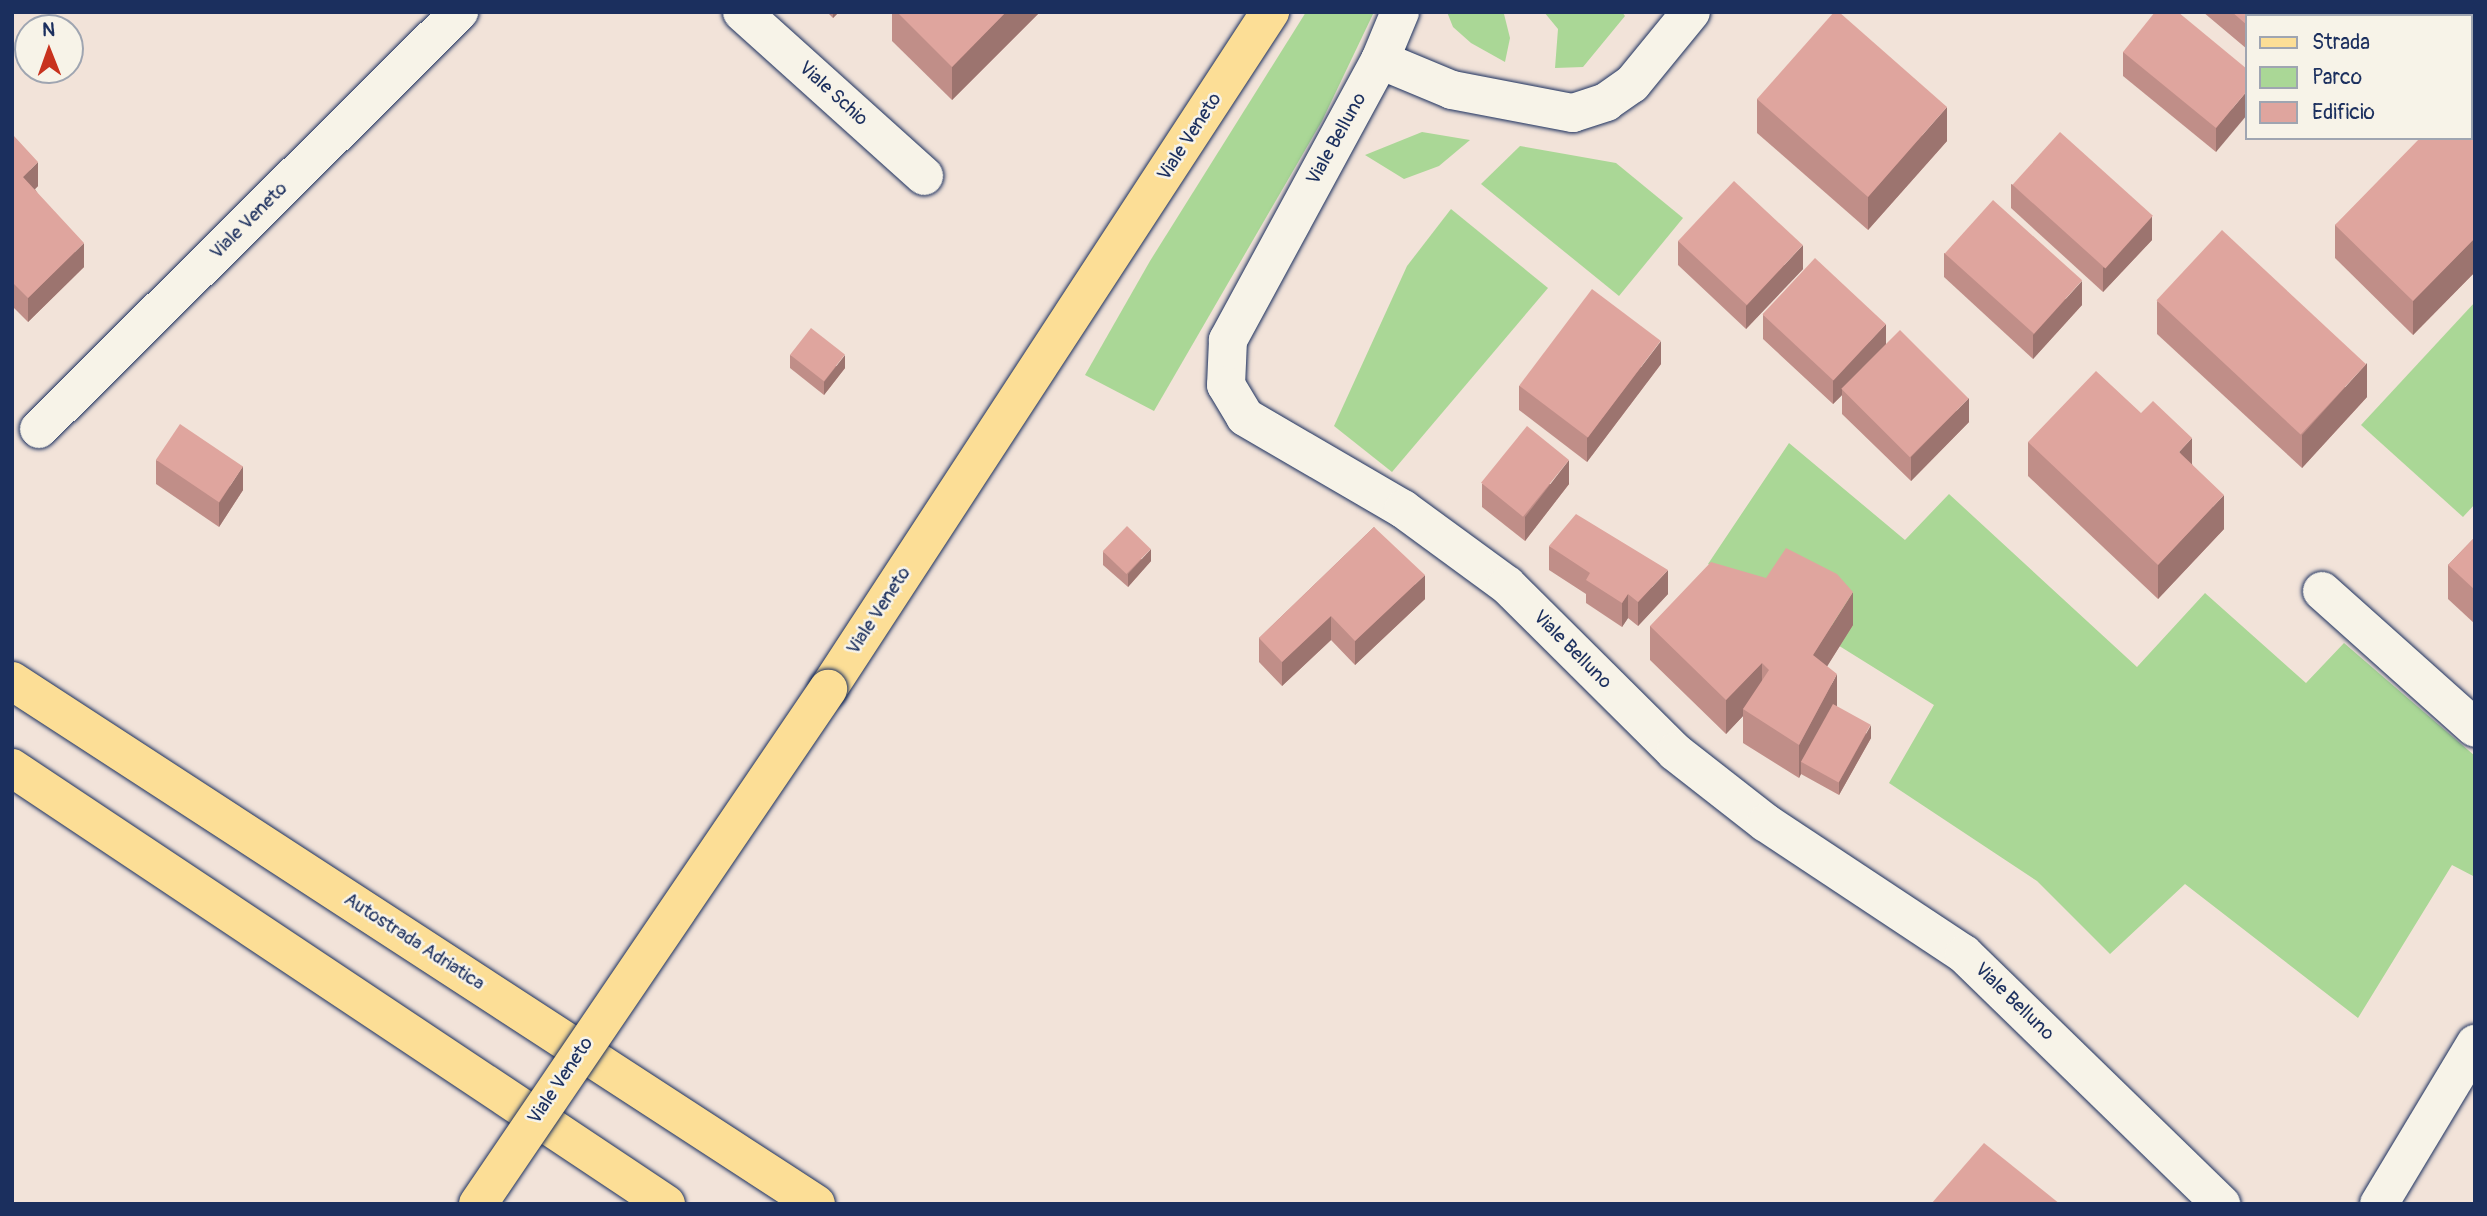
<!DOCTYPE html>
<html>
<head>
<meta charset="utf-8">
<style>
  body { margin:0 }
  #map { position:relative; width:2487px; height:1216px; overflow:hidden; background:#f2e3d9; font-family:Pangolin,sans-serif }
  div>[style] { position:absolute }
  [style*='--x'] { left:calc(var(--x)*1px); top:calc(var(--y)*1px); width:calc(var(--w)*1px); rotate:calc(var(--a)*1deg) }
  .green>* { inset:0; background:#aad796 }
  .roads { filter:drop-shadow(0 0 2px #1b2f5e) drop-shadow(0 0 2px #1b2f5e) }
  .minor>* { height:38px; margin:-19px; padding:0 19px; transform-origin:19px; border-radius:19px; background:#f7f3e8 }
  .major>* { height:38px; margin:-19px; padding:0 19px; transform-origin:19px; border-radius:19px; background:#fcde96 }
  .highway>* { height:38px; margin:-19px; padding:0 19px; transform-origin:19px; border-radius:19px; background:#fcde96 }
  .bridges { filter:drop-shadow(0 0 2px #1b2f5e) drop-shadow(0 0 2px #1b2f5e) }
  .major-bridge>* { height:38px; margin:-19px; padding:0 19px; transform-origin:19px; border-radius:19px; background:#fcde96 }
  .wall>* { inset:0; background:#c08e88 }
  .shaded-wall>* { inset:0; background:#9c746f }
  .building>* { inset:0; background:#dfa59e; transform-origin:0 0 }
  span { translate:-50% -50%; white-space:nowrap; text-align:center; line-height:1.15; -webkit-text-stroke:5px #f7f3e8; paint-order:stroke }
  .street-label { font-size:19px; color:#1b2f5e }
  .frame { position:absolute; inset:0; border:14px solid #1b2f5e; pointer-events:none }
  .legend { position:absolute; left:2245px; top:14px; width:228px; height:126px; box-sizing:border-box; background:#f7f3e8; border:2px solid #9fa5b1; margin:0; padding:9px 12px; list-style:none; font-size:21px; color:#1b2f5e }
  .legend li { display:flex; align-items:center; gap:14px; height:35px }
  .legend b { width:35px; border:2px solid #9fa5b1 }
  .north { position:absolute; left:14px; top:14px; width:70px; height:70px; box-sizing:border-box; background:#f7f3e8; border:2px solid #9fa5b1; border-radius:50%; rotate:359deg; font-size:19px; font-weight:700; line-height:28px; text-align:center; color:#1b2f5e }
  .north::after { content:''; display:block; margin:auto; width:24px; height:32px; background:#c8321e; clip-path:polygon(50% 0,100% 100%,50% 72%,0 100%) }
</style>
</head>
<body>
<div id="map">
  <div class="green">
    <i style="clip-path:polygon(1306px 12px,1374px 12px,1322px 121px,1154px 411px,1085px 375px,1150px 261px)"></i>
    <i style="clip-path:polygon(1447px 12px,1504px 14px,1510px 38px,1505px 62px,1471px 43px,1453px 27px)"></i>
    <i style="clip-path:polygon(1544px 12px,1622px 12px,1625px 16px,1583px 67px,1555px 68px,1558px 29px)"></i>
    <i style="clip-path:polygon(1422px 132px,1470px 140px,1439px 166px,1404px 179px,1365px 155px)"></i>
    <i style="clip-path:polygon(1520px 146px,1616px 163px,1683px 218px,1619px 296px,1481px 184px)"></i>
    <i style="clip-path:polygon(1451px 209px,1548px 288px,1392px 472px,1334px 426px,1407px 266px)"></i>
    <i style="clip-path:polygon(2475px 302px,2475px 504px,2463px 517px,2361px 425px)"></i>
    <i style="clip-path:polygon(1789px 443px,1905px 540px,1949px 494px,2137px 667px,2205px 593px,2306px 683px,2344px 643px,2475px 756px,2475px 877px,2452px 865px,2358px 1018px,2185px 884px,2110px 954px,2037px 881px,1889px 783px,1934px 705px,1708px 564px)"></i>
  </div>
  <div class="roads">
    <div class="minor">
      <i style="--x:742;--y:12;--w:245;--a:42"></i>
      <i style="--x:1400;--y:12;--w:52;--a:112.6"></i>
      <i style="--x:1380;--y:60;--w:319;--a:118.5"></i>
      <i style="--x:1228;--y:340;--w:45;--a:92.5"></i>
      <i style="--x:1226;--y:385;--w:37;--a:59"></i>
      <i style="--x:1245;--y:417;--w:183;--a:30.2"></i>
      <i style="--x:1403;--y:509;--w:129;--a:36.2"></i>
      <i style="--x:1507;--y:585;--w:237;--a:44.8"></i>
      <i style="--x:1675;--y:752;--w:115;--a:38"></i>
      <i style="--x:1766;--y:823;--w:237;--a:33.5"></i>
      <i style="--x:1964;--y:954;--w:359;--a:44.2"></i>
      <i style="--x:1380;--y:60;--w:78;--a:22.6"></i>
      <i style="--x:1452;--y:90;--w:123;--a:10.8"></i>
      <i style="--x:1573;--y:113;--w:35;--a:-18"></i>
      <i style="--x:1606;--y:102;--w:32;--a:-35"></i>
      <i style="--x:1632;--y:84;--w:93;--a:-50.7"></i>
      <i style="--x:39;--y:429;--w:592;--a:-44.79"></i>
      <i style="--x:2322;--y:591;--w:205;--a:41.8"></i>
      <i style="--x:2379;--y:1204;--w:187;--a:-59"></i>
    </div>
    <div class="major">
      <i style="--x:828;--y:689;--w:809;--a:-56.86"></i>
    </div>
    <div class="highway">
      <i style="--x:12;--y:681;--w:959;--a:33.04"></i>
      <i style="--x:12;--y:768;--w:786;--a:33.69"></i>
    </div>
  </div>
  <div class="bridges">
    <div class="major-bridge">
      <i style="--x:478;--y:1204;--w:623;--a:-55.8"></i>
    </div>
  </div>
  <div class="wall">
    <i style="clip-path:polygon(827px 12px,839px 12px,833px 18px)"></i>
    <i style="clip-path:polygon(892px 12px,1040px 12px,952px 100px,892px 41px)"></i>
    <i style="clip-path:polygon(2203px 12px,2311px 12px,2308px 16px,2247px 16px,2247px 49px)"></i>
    <i style="clip-path:polygon(2123px 52px,2247px 69px,2216px 152px,2123px 76px)"></i>
    <i style="clip-path:polygon(1757px 99px,1947px 141px,1868px 230px,1757px 133px)"></i>
    <i style="clip-path:polygon(2475px 123px,2475px 272px,2413px 335px,2335px 258px,2335px 225px)"></i>
    <i style="clip-path:polygon(12px 137px,38px 186px,35px 189px,84px 267px,28px 322px,12px 306px)"></i>
    <i style="clip-path:polygon(2011px 184px,2152px 240px,2103px 292px,2011px 208px)"></i>
    <i style="clip-path:polygon(1678px 241px,1803px 269px,1746px 329px,1678px 265px)"></i>
    <i style="clip-path:polygon(1944px 253px,2082px 305px,2033px 359px,1944px 277px)"></i>
    <i style="clip-path:polygon(2157px 301px,2367px 397px,2302px 468px,2157px 334px)"></i>
    <i style="clip-path:polygon(1763px 315px,1886px 346px,1969px 422px,1911px 481px,1842px 414px,1842px 395px,1833px 404px,1763px 339px)"></i>
    <i style="clip-path:polygon(790px 355px,845px 368px,824px 395px,790px 368px)"></i>
    <i style="clip-path:polygon(1661px 364px,1587px 462px,1519px 410px,1519px 386px)"></i>
    <i style="clip-path:polygon(2028px 442px,2192px 464px,2224px 529px,2158px 599px,2028px 476px)"></i>
    <i style="clip-path:polygon(156px 460px,243px 490px,219px 527px,156px 484px)"></i>
    <i style="clip-path:polygon(1482px 484px,1569px 484px,1525px 541px,1482px 507px)"></i>
    <i style="clip-path:polygon(1374px 527px,1425px 599px,1355px 665px,1331px 640px,1282px 686px,1259px 662px,1259px 638px)"></i>
    <i style="clip-path:polygon(2475px 537px,2475px 624px,2448px 599px,2448px 565px)"></i>
    <i style="clip-path:polygon(1549px 546px,1668px 594px,1638px 626px,1628px 618px,1622px 627px,1586px 603px,1586px 594px,1549px 570px)"></i>
    <i style="clip-path:polygon(1103px 552px,1151px 561px,1128px 587px,1103px 565px)"></i>
    <i style="clip-path:polygon(1853px 625px,1827px 666px,1837px 707px,1871px 738px,1839px 795px,1801px 774px,1799px 778px,1743px 743px,1743px 716px,1726px 734px,1650px 660px,1650px 626px)"></i>
  </div>
  <div class="shaded-wall">
    <i style="clip-path:polygon(833px 12px,839px 12px,833px 18px)"></i>
    <i style="clip-path:polygon(1006px 12px,1040px 12px,952px 100px,952px 67px)"></i>
    <i style="clip-path:polygon(2291px 12px,2311px 12px,2308px 16px,2288px 16px)"></i>
    <i style="clip-path:polygon(2247px 91px,2247px 115px,2216px 152px,2216px 128px)"></i>
    <i style="clip-path:polygon(1947px 107px,1947px 141px,1868px 230px,1868px 197px)"></i>
    <i style="clip-path:polygon(38px 162px,38px 186px,23px 201px,23px 177px)"></i>
    <i style="clip-path:polygon(2152px 216px,2152px 240px,2103px 292px,2103px 268px)"></i>
    <i style="clip-path:polygon(2475px 238px,2475px 272px,2413px 335px,2413px 301px)"></i>
    <i style="clip-path:polygon(84px 243px,84px 267px,28px 322px,28px 298px)"></i>
    <i style="clip-path:polygon(1803px 245px,1803px 269px,1746px 329px,1746px 306px)"></i>
    <i style="clip-path:polygon(2082px 281px,2082px 305px,2033px 359px,2033px 335px)"></i>
    <i style="clip-path:polygon(1886px 324px,1886px 348px,1842px 390px,1842px 395px,1833px 404px,1833px 380px)"></i>
    <i style="clip-path:polygon(1661px 341px,1661px 364px,1587px 462px,1587px 438px)"></i>
    <i style="clip-path:polygon(845px 355px,845px 368px,824px 395px,824px 382px)"></i>
    <i style="clip-path:polygon(2367px 363px,2367px 397px,2302px 468px,2302px 435px)"></i>
    <i style="clip-path:polygon(1969px 398px,1969px 422px,1911px 481px,1911px 457px)"></i>
    <i style="clip-path:polygon(2192px 438px,2192px 472px,2179px 452px)"></i>
    <i style="clip-path:polygon(1569px 460px,1569px 484px,1525px 541px,1525px 517px)"></i>
    <i style="clip-path:polygon(243px 466px,243px 490px,219px 527px,219px 503px)"></i>
    <i style="clip-path:polygon(2224px 495px,2224px 529px,2158px 599px,2158px 565px)"></i>
    <i style="clip-path:polygon(1151px 549px,1151px 561px,1128px 587px,1128px 574px)"></i>
    <i style="clip-path:polygon(1668px 570px,1668px 594px,1638px 626px,1638px 602px)"></i>
    <i style="clip-path:polygon(1425px 575px,1425px 599px,1355px 665px,1355px 641px)"></i>
    <i style="clip-path:polygon(1853px 592px,1853px 625px,1813px 689px,1813px 655px)"></i>
    <i style="clip-path:polygon(1628px 594px,1628px 618px,1622px 627px,1622px 603px)"></i>
    <i style="clip-path:polygon(1331px 616px,1331px 640px,1282px 686px,1282px 662px)"></i>
    <i style="clip-path:polygon(1762px 663px,1762px 697px,1743px 709px,1743px 716px,1726px 734px,1726px 700px)"></i>
    <i style="clip-path:polygon(1837px 674px,1837px 708px,1801px 762px,1801px 774px,1799px 778px,1799px 745px)"></i>
    <i style="clip-path:polygon(1871px 725px,1871px 738px,1839px 795px,1839px 782px)"></i>
  </div>
  <div class="building">
    <i style="clip-path:polygon(897px 12px,1006px 12px,952px 67px)"></i>
    <i style="clip-path:polygon(1834px 12px,1839px 12px,1947px 107px,1868px 197px,1757px 99px)"></i>
    <i style="clip-path:polygon(2155px 12px,2178px 12px,2247px 69px,2247px 91px,2216px 128px,2123px 52px)"></i>
    <i style="clip-path:polygon(2232px 12px,2291px 12px,2288px 16px,2247px 16px,2247px 25px)"></i>
    <i style="clip-path:polygon(2471px 120px,2475px 123px,2475px 238px,2413px 301px,2335px 225px,2420px 138px,2471px 138px)"></i>
    <i style="left:2060px;top:132px;width:125px;height:71px;rotate:42deg"></i>
    <i style="clip-path:polygon(14px 136px,38px 162px,23px 177px,84px 243px,28px 298px,12px 282px,12px 137px)"></i>
    <i style="left:1734px;top:181px;width:94px;height:82px;rotate:43deg"></i>
    <i style="left:1993px;top:200px;width:120px;height:72px;rotate:42deg"></i>
    <i style="left:2222px;top:230px;width:197px;height:96px;rotate:43deg"></i>
    <i style="left:1815px;top:258px;width:97px;height:77px;rotate:43deg"></i>
    <i style="left:1592px;top:289px;width:86px;height:121px;rotate:37deg"></i>
    <i style="left:811px;top:328px;width:43px;height:34px;rotate:38deg"></i>
    <i style="left:1900px;top:330px;width:97px;height:83px;rotate:45deg"></i>
    <i style="clip-path:polygon(2096px 371px,2141px 413px,2153px 401px,2192px 438px,2179px 452px,2224px 495px,2158px 565px,2028px 442px)"></i>
    <i style="left:180px;top:424px;width:76px;height:43px;rotate:34deg"></i>
    <i style="left:1527px;top:426px;width:54px;height:73px;rotate:39deg"></i>
    <i style="clip-path:polygon(1576px 514px,1668px 570px,1638px 602px,1628px 594px,1622px 603px,1586px 580px,1590px 573px,1549px 546px)"></i>
    <i style="left:1127px;top:526px;width:33px;height:35px;rotate:44deg"></i>
    <i style="clip-path:polygon(1374px 527px,1425px 575px,1355px 641px,1331px 616px,1282px 662px,1259px 638px)"></i>
    <i style="clip-path:polygon(2475px 537px,2475px 590px,2448px 565px)"></i>
    <i style="clip-path:polygon(1786px 548px,1837px 574px,1853px 592px,1813px 655px,1837px 674px,1799px 745px,1743px 709px,1769px 670px,1762px 663px,1726px 700px,1650px 626px,1711px 562px,1766px 578px)"></i>
    <i style="left:1833px;top:704px;width:43px;height:66px;rotate:29deg"></i>
    <i style="clip-path:polygon(1984px 1143px,2060px 1204px,1931px 1204px)"></i>
  </div>
  <div class="street-label">
    <span style="left:833px;top:94px;rotate:42deg">Viale Schio</span>
    <span style="left:1190px;top:137px;rotate:-57deg">Viale Veneto</span>
    <span style="left:1337px;top:139px;rotate:-61deg">Viale Belluno</span>
    <span style="left:249px;top:221px;rotate:-45deg">Viale Veneto</span>
    <span style="left:879px;top:611px;rotate:-57deg">Viale Veneto</span>
    <span style="left:1572px;top:650px;rotate:45deg">Viale Belluno</span>
    <span style="left:414px;top:942px;rotate:33deg">Autostrada Adriatica</span>
    <span style="left:2014px;top:1002px;rotate:44deg">Viale Belluno</span>
    <span style="left:561px;top:1081px;rotate:-56deg">Viale Veneto</span>
  </div>
  <div class="frame"></div>
  <ul class="legend">
  <li><b style="height:9px;background:#fcde96"></b>Strada</li>
  <li><b style="height:19px;background:#aad796"></b>Parco</li>
  <li><b style="height:19px;background:#dfa59e"></b>Edificio</li>
  </ul>
  <div class="north">N</div>
</div>
</body>
</html>
